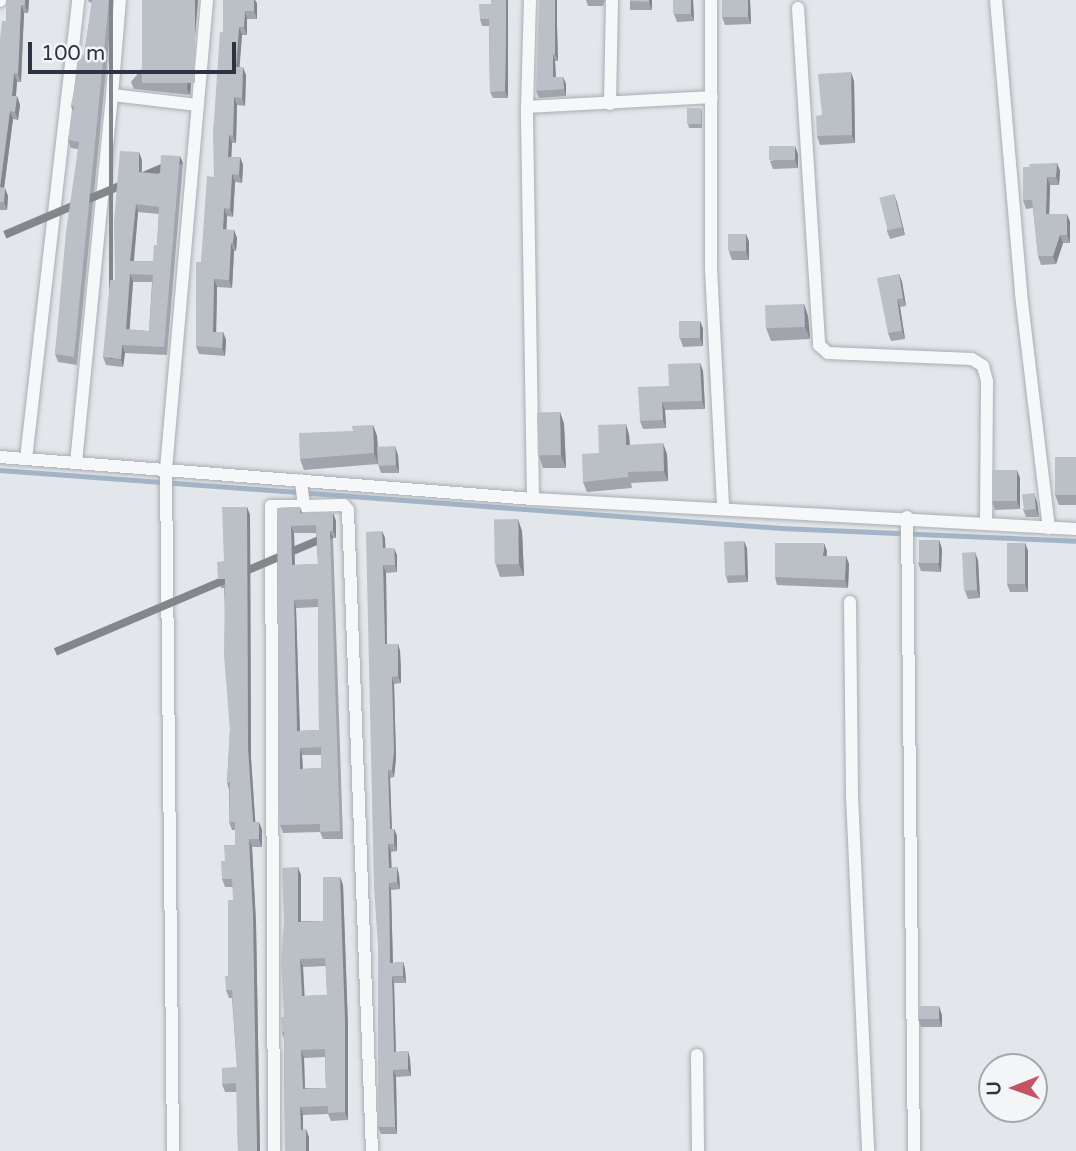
<!DOCTYPE html>
<html>
<head>
<meta charset="utf-8">
<style>
  body { margin:0 }
  #map { position:relative; width:1076px; height:1151px; overflow:hidden; background:#e3e6ea; font-family:"Varela Round",sans-serif }
  div>[style] { position:absolute }
  [style*='--x'] { left:calc(var(--x)*1px); top:calc(var(--y)*1px); width:calc(var(--w)*1px); rotate:calc(var(--a)*1deg) }
  .stream>* { height:4.5px; margin:-2.25px; padding:0 2.25px; transform-origin:2.25px; border-radius:2.25px; background:#a2b4c6 }
  .roads { filter:drop-shadow(0 0 2px #a8adb4) drop-shadow(0 0 2px #a8adb4) }
  .minor>* { height:12px; margin:-6px; padding:0 6px; transform-origin:6px; border-radius:6px; background:#f6f7f8 }
  .wall>* { inset:0; background:#a1a4aa; transform-origin:0 0 }
  .shaded-wall>* { inset:0; background:#83868b; transform-origin:0 0 }
  .building>* { inset:0; background:#bbbfc6; transform-origin:0 0 }
  span { translate:-50% -50%; white-space:nowrap; text-align:center; line-height:1.15; -webkit-text-stroke:5px #f3f5f7; paint-order:stroke }
  .north { position:absolute; left:978px; top:1053px; width:70px; height:70px; box-sizing:border-box; background:#f3f5f7; border:2px solid #a3a8ae; border-radius:50%; rotate:269deg; font-size:19px; font-weight:700; line-height:28px; text-align:center; color:#2c3441 }
  .north::after { content:''; display:block; margin:auto; width:24px; height:32px; background:#c35466; clip-path:polygon(50% 0,100% 100%,50% 72%,0 100%) }
  .scale { position:absolute; left:28px; top:42px; width:208px; height:32px; box-sizing:border-box; border:4px solid #2c3441; border-top:0; padding-left:9px; font-size:21px; line-height:24px; white-space:nowrap; color:#2c3441; -webkit-text-stroke:5px #f3f5f7; paint-order:stroke }
</style>
</head>
<body>
<div id="map">
  <div class="stream">
    <i style="--x:0;--y:470;--w:783;--a:4.25"></i>
    <i style="--x:781;--y:528;--w:295;--a:2.5"></i>
  </div>
  <div class="roads">
    <div class="minor">
      <i style="--x:711;--y:0;--w:268;--a:90"></i>
      <i style="--x:711;--y:268;--w:240;--a:87.1"></i>
      <i style="--x:996;--y:0;--w:295;--a:85.1"></i>
      <i style="--x:1021;--y:294;--w:236;--a:83.2"></i>
      <i style="--x:0;--y:1;--w:1;--a:-90"></i>
      <i style="--x:798;--y:8;--w:338;--a:86.4"></i>
      <i style="--x:819;--y:345;--w:12;--a:42"></i>
      <i style="--x:828;--y:353;--w:144;--a:2.4"></i>
      <i style="--x:972;--y:359;--w:13;--a:32"></i>
      <i style="--x:983;--y:366;--w:16;--a:75"></i>
      <i style="--x:987;--y:381;--w:142;--a:90.4"></i>
      <i style="--x:112;--y:95;--w:95;--a:-85.2"></i>
      <i style="--x:610;--y:104;--w:104;--a:-88.9"></i>
      <i style="--x:527;--y:107;--w:107;--a:-88.4"></i>
      <i style="--x:0;--y:457;--w:535;--a:4.51"></i>
      <i style="--x:533;--y:499;--w:544;--a:3.16"></i>
      <i style="--x:26;--y:459;--w:462;--a:-83.5"></i>
      <i style="--x:76;--y:463;--w:370;--a:-84.4"></i>
      <i style="--x:112;--y:95;--w:86;--a:6.7"></i>
      <i style="--x:533;--y:499;--w:392;--a:-90.9"></i>
      <i style="--x:527;--y:107;--w:185;--a:-3.1"></i>
      <i style="--x:304;--y:506;--w:40;--a:-1.4"></i>
      <i style="--x:344;--y:505;--w:6;--a:51"></i>
      <i style="--x:348;--y:510;--w:641;--a:87.86"></i>
      <i style="--x:907;--y:517;--w:634;--a:89.37"></i>
      <i style="--x:850;--y:602;--w:194;--a:89.4"></i>
      <i style="--x:852;--y:796;--w:355;--a:87.4"></i>
      <i style="--x:697;--y:1055;--w:96;--a:89.4"></i>
      <i style="--x:173;--y:1151;--w:682;--a:-90.59"></i>
      <i style="--x:166;--y:469;--w:471;--a:-85"></i>
      <i style="--x:274;--y:1151;--w:645;--a:-90.27"></i>
      <i style="--x:271;--y:506;--w:33;--a:0"></i>
      <i style="--x:304;--y:506;--w:26;--a:-97"></i>
    </div>
  </div>
  <div class="wall">
    <i style="clip-path:polygon(7px 0,29px 0,28px 13px,24px 13px,21px 82px,17px 82px,16px 96px,17px 96px,20px 105px,18px 120px,13px 119px,4px 188px,8px 196px,7px 210px,0 210px,0 39px,6px 21px)"></i>
    <i style="clip-path:polygon(88px 0,113px 0,77px 365px,58px 362px,55px 354px,78px 149px,71px 148px,68px 140px,73px 112px,71px 106px,84px 55px,92px 3px,89px 2px)"></i>
    <i style="clip-path:polygon(198px 0,190px 95px,134px 89px,131px 82px)"></i>
    <i style="clip-path:polygon(223px 0,257px 3px,257px 19px,247px 19px,247px 35px,242px 35px,239px 67px,246px 75px,245px 106px,237px 105px,236px 143px,232px 143px,231px 157px,240px 157px,243px 165px,242px 183px,235px 182px,233px 217px,227px 216px,226px 230px,234px 230px,237px 238px,236px 251px,234px 251px,232px 288px,217px 287px,216px 332px,223px 332px,226px 340px,225px 356px,199px 354px,196px 346px,201px 262px,214px 177px,223px 32px)"></i>
    <i style="clip-path:polygon(586px 0,605px 0,603px 6px,588px 6px)"></i>
    <i style="left:630px;top:0;width:22px;height:10px"></i>
    <i style="clip-path:polygon(693px 0,694px 21px,677px 22px,674px 14px)"></i>
    <i style="clip-path:polygon(750px 0,751px 24px,725px 25px,722px 17px)"></i>
    <i style="clip-path:polygon(491px 4px,508px 98px,493px 98px,490px 92px,489px 26px,482px 26px,480px 19px)"></i>
    <i style="clip-path:polygon(557px 26px,558px 61px,555px 61px,556px 77px,563px 77px,566px 84px,566px 96px,539px 98px,536px 91px)"></i>
    <i style="clip-path:polygon(854px 81px,855px 143px,820px 145px,817px 136px,822px 115px)"></i>
    <i style="clip-path:polygon(701px 108px,702px 112px,702px 128px,689px 128px,688px 124px)"></i>
    <i style="clip-path:polygon(798px 154px,798px 168px,773px 169px,770px 161px)"></i>
    <i style="clip-path:polygon(evenodd,142px 160px,142px 173px,160px 174px,183px 163px,167px 355px,125px 353px,123px 367px,106px 365px,103px 357px,115px 280px,142px 160px,138px 212px,159px 214px,157px 245px,153px 261px,134px 261px,138px 212px,142px 160px,133px 282px,152px 282px,149px 331px,129px 330px,133px 282px)"></i>
    <i style="clip-path:polygon(1057px 163px,1060px 171px,1059px 185px,1050px 185px,1049px 214px,1067px 214px,1070px 222px,1070px 243px,1063px 243px,1056px 264px,1041px 265px,1038px 256px,1033px 208px,1026px 209px,1023px 200px,1030px 167px)"></i>
    <i style="clip-path:polygon(894px 194px,905px 235px,890px 239px,887px 231px)"></i>
    <i style="clip-path:polygon(746px 234px,749px 242px,749px 260px,732px 260px,729px 252px)"></i>
    <i style="clip-path:polygon(899px 274px,902px 282px,906px 306px,900px 307px,905px 339px,891px 341px,888px 333px)"></i>
    <i style="clip-path:polygon(804px 304px,808px 316px,810px 339px,771px 341px,766px 328px)"></i>
    <i style="clip-path:polygon(700px 321px,703px 329px,703px 346px,683px 347px,680px 338px)"></i>
    <i style="clip-path:polygon(700px 363px,703px 371px,705px 409px,665px 410px,666px 428px,643px 429px,640px 421px,669px 386px)"></i>
    <i style="clip-path:polygon(560px 412px,564px 424px,566px 468px,543px 468px,539px 456px)"></i>
    <i style="clip-path:polygon(626px 424px,629px 435px,630px 445px,667px 454px,668px 481px,631px 483px,632px 488px,587px 492px,583px 482px,599px 453px)"></i>
    <i style="clip-path:polygon(373px 425px,377px 436px,378px 447px,398px 455px,399px 473px,381px 473px,378px 464px,304px 470px,300px 459px,353px 431px)"></i>
    <i style="clip-path:polygon(1076px 457px,1076px 505px,1059px 505px,1055px 495px)"></i>
    <i style="clip-path:polygon(1020px 478px,1020px 509px,995px 510px,992px 501px)"></i>
    <i style="clip-path:polygon(1037px 502px,1039px 517px,1026px 517px,1023px 509px)"></i>
    <i style="clip-path:polygon(247px 507px,250px 515px,251px 758px,255px 822px,259px 822px,262px 830px,262px 847px,252px 847px,256px 923px,260px 1151px,238px 1151px,237px 1092px,225px 1092px,222px 1084px,237px 1067px,232px 998px,229px 998px,226px 990px,228px 976px,233px 900px,233px 887px,225px 887px,222px 879px,225px 861px,235px 845px,235px 830px,232px 830px,229px 822px,229px 790px,227px 783px,230px 730px,224px 588px,221px 588px,218px 579px,224px 561px)"></i>
    <i style="clip-path:polygon(evenodd,300px 507px,303px 514px,333px 513px,336px 521px,336px 538px,333px 538px,343px 839px,323px 839px,320px 832px,283px 833px,280px 825px,277px 508px,300px 507px,294px 533px,316px 533px,318px 564px,295px 565px,294px 533px,300px 507px,318px 607px,319px 730px,300px 731px,296px 608px,318px 607px,300px 507px,302px 755px,321px 755px,321px 768px,303px 769px,302px 755px)"></i>
    <i style="clip-path:polygon(382px 531px,385px 538px,385px 548px,397px 555px,397px 572px,386px 573px,387px 644px,398px 644px,400px 651px,401px 665px,401px 683px,394px 684px,396px 758px,394px 777px,390px 778px,392px 829px,394px 829px,397px 836px,397px 851px,391px 852px,391px 868px,397px 867px,399px 875px,400px 889px,391px 890px,393px 963px,403px 962px,405px 969px,406px 983px,394px 983px,396px 1052px,408px 1051px,410px 1059px,411px 1076px,396px 1077px,397px 1134px,381px 1134px,378px 1127px,378px 945px)"></i>
    <i style="clip-path:polygon(522px 531px,524px 576px,500px 577px,496px 565px)"></i>
    <i style="clip-path:polygon(939px 540px,942px 549px,941px 572px,921px 571px,918px 563px)"></i>
    <i style="clip-path:polygon(1025px 543px,1028px 551px,1028px 592px,1010px 592px,1007px 584px)"></i>
    <i style="clip-path:polygon(747px 548px,748px 582px,728px 583px,726px 576px)"></i>
    <i style="clip-path:polygon(827px 551px,826px 556px,846px 556px,849px 564px,848px 588px,777px 585px,775px 577px)"></i>
    <i style="clip-path:polygon(978px 560px,980px 598px,968px 599px,965px 591px)"></i>
    <i style="clip-path:polygon(evenodd,301px 875px,301px 921px,323px 921px,340px 877px,343px 885px,348px 1027px,348px 1120px,331px 1121px,328px 1114px,303px 1115px,303px 1129px,309px 1137px,285px 1151px,284px 1039px,282px 1032px,301px 875px,326px 966px,327px 995px,304px 996px,303px 967px,326px 966px,301px 875px,325px 1057px,326px 1088px,305px 1088px,304px 1058px,325px 1057px)"></i>
    <i style="clip-path:polygon(942px 1015px,942px 1027px,921px 1027px,918px 1019px)"></i>
  </div>
  <div class="shaded-wall">
    <i style="clip-path:polygon(25px 0,29px 0,28px 13px,25px 5px)"></i>
    <i style="left:109px;top:0;width:4px;height:359px"></i>
    <i style="clip-path:polygon(195px 0,198px 0,190px 95px,187px 89px)"></i>
    <i style="clip-path:polygon(254px 0,255px 0,257px 3px,257px 19px,254px 11px)"></i>
    <i style="clip-path:polygon(506px 0,508px 0,508px 98px,505px 91px)"></i>
    <i style="clip-path:polygon(555px 0,557px 0,557px 26px,558px 61px,555px 54px)"></i>
    <i style="clip-path:polygon(649px 0,652px 0,652px 10px,649px 2px)"></i>
    <i style="clip-path:polygon(691px 0,693px 0,694px 21px,691px 13px)"></i>
    <i style="clip-path:polygon(748px 0,750px 0,751px 24px,748px 16px)"></i>
    <i style="clip-path:polygon(21px 5px,24px 13px,21px 82px,18px 74px)"></i>
    <i style="clip-path:polygon(245px 11px,247px 19px,247px 35px,244px 27px)"></i>
    <i style="clip-path:polygon(239px 27px,242px 35px,239px 75px,236px 67px)"></i>
    <i style="clip-path:polygon(553px 54px,555px 61px,556px 84px,553px 77px)"></i>
    <i style="clip-path:polygon(243px 67px,246px 75px,245px 106px,242px 98px)"></i>
    <i style="clip-path:polygon(851px 72px,854px 81px,855px 143px,852px 135px)"></i>
    <i style="clip-path:polygon(14px 73px,17px 82px,15px 104px,12px 96px)"></i>
    <i style="clip-path:polygon(563px 77px,566px 84px,566px 96px,564px 89px)"></i>
    <i style="clip-path:polygon(17px 96px,20px 105px,18px 120px,15px 112px)"></i>
    <i style="clip-path:polygon(234px 97px,237px 105px,236px 143px,233px 136px)"></i>
    <i style="clip-path:polygon(10px 111px,13px 119px,3px 196px,0 187px)"></i>
    <i style="clip-path:polygon(229px 135px,232px 143px,231px 164px,228px 157px)"></i>
    <i style="clip-path:polygon(795px 146px,798px 154px,798px 168px,795px 160px)"></i>
    <i style="clip-path:polygon(139px 152px,142px 160px,141px 180px,139px 172px)"></i>
    <i style="left:180px;top:156px;width:8px;height:192px;rotate:67deg"></i>
    <i style="clip-path:polygon(240px 157px,243px 165px,242px 183px,239px 175px)"></i>
    <i style="clip-path:polygon(1057px 163px,1060px 171px,1059px 185px,1056px 177px)"></i>
    <i style="clip-path:polygon(232px 174px,235px 182px,233px 217px,230px 209px)"></i>
    <i style="clip-path:polygon(1047px 177px,1050px 185px,1049px 222px,1046px 214px)"></i>
    <i style="clip-path:polygon(5px 188px,8px 196px,7px 210px,4px 202px)"></i>
    <i style="clip-path:polygon(894px 194px,897px 202px,905px 235px,902px 227px)"></i>
    <i style="clip-path:polygon(136px 204px,138px 212px,133px 268px,130px 261px)"></i>
    <i style="clip-path:polygon(224px 208px,227px 216px,226px 237px,223px 229px)"></i>
    <i style="clip-path:polygon(1067px 214px,1070px 222px,1070px 243px,1067px 235px)"></i>
    <i style="clip-path:polygon(234px 230px,237px 238px,236px 251px,233px 243px)"></i>
    <i style="clip-path:polygon(746px 234px,749px 242px,749px 260px,746px 251px)"></i>
    <i style="clip-path:polygon(1060px 235px,1063px 243px,1056px 264px,1053px 256px)"></i>
    <i style="clip-path:polygon(231px 243px,234px 251px,232px 288px,229px 280px)"></i>
    <i style="clip-path:polygon(130px 274px,133px 282px,129px 337px,126px 329px)"></i>
    <i style="clip-path:polygon(899px 274px,902px 282px,906px 306px,903px 298px)"></i>
    <i style="clip-path:polygon(214px 279px,217px 287px,216px 340px,213px 332px)"></i>
    <i style="clip-path:polygon(897px 299px,900px 307px,905px 339px,902px 331px)"></i>
    <i style="clip-path:polygon(804px 304px,808px 316px,810px 339px,805px 327px)"></i>
    <i style="clip-path:polygon(700px 321px,703px 329px,703px 346px,700px 338px)"></i>
    <i style="clip-path:polygon(223px 332px,226px 340px,225px 356px,222px 348px)"></i>
    <i style="clip-path:polygon(122px 345px,125px 353px,123px 367px,121px 359px)"></i>
    <i style="clip-path:polygon(700px 363px,703px 371px,705px 409px,702px 401px)"></i>
    <i style="clip-path:polygon(662px 402px,665px 410px,666px 428px,663px 420px)"></i>
    <i style="clip-path:polygon(560px 412px,564px 424px,566px 468px,561px 455px)"></i>
    <i style="clip-path:polygon(626px 424px,629px 435px,630px 455px,626px 445px)"></i>
    <i style="clip-path:polygon(373px 425px,377px 436px,378px 464px,374px 453px)"></i>
    <i style="clip-path:polygon(663px 443px,667px 454px,668px 481px,664px 471px)"></i>
    <i style="clip-path:polygon(395px 446px,398px 455px,399px 473px,396px 465px)"></i>
    <i style="clip-path:polygon(1017px 470px,1020px 478px,1020px 509px,1017px 501px)"></i>
    <i style="clip-path:polygon(1034px 493px,1037px 502px,1039px 517px,1036px 509px)"></i>
    <i style="clip-path:polygon(247px 507px,250px 515px,251px 758px,256px 831px,253px 822px,248px 749px)"></i>
    <i style="clip-path:polygon(333px 513px,336px 521px,336px 538px,333px 531px)"></i>
    <i style="clip-path:polygon(518px 519px,522px 531px,524px 576px,519px 564px)"></i>
    <i style="clip-path:polygon(291px 526px,294px 533px,295px 573px,292px 565px)"></i>
    <i style="left:330px;top:531px;width:8px;height:300px;rotate:67deg"></i>
    <i style="clip-path:polygon(382px 531px,385px 538px,386px 556px,383px 548px)"></i>
    <i style="clip-path:polygon(939px 540px,942px 549px,941px 572px,938px 564px)"></i>
    <i style="clip-path:polygon(744px 541px,747px 548px,748px 582px,745px 575px)"></i>
    <i style="clip-path:polygon(824px 543px,827px 551px,826px 563px,823px 556px)"></i>
    <i style="clip-path:polygon(1025px 543px,1028px 551px,1028px 592px,1025px 584px)"></i>
    <i style="clip-path:polygon(394px 548px,397px 555px,397px 572px,395px 565px)"></i>
    <i style="clip-path:polygon(975px 552px,978px 560px,980px 598px,977px 590px)"></i>
    <i style="clip-path:polygon(846px 556px,849px 564px,848px 588px,845px 580px)"></i>
    <i style="clip-path:polygon(383px 565px,386px 573px,387px 651px,385px 644px)"></i>
    <i style="clip-path:polygon(294px 600px,296px 608px,300px 738px,297px 731px)"></i>
    <i style="clip-path:polygon(398px 644px,400px 651px,401px 683px,398px 676px)"></i>
    <i style="clip-path:polygon(392px 677px,394px 684px,396px 758px,394px 777px,392px 770px)"></i>
    <i style="clip-path:polygon(300px 748px,302px 755px,303px 776px,300px 769px)"></i>
    <i style="clip-path:polygon(388px 770px,390px 778px,392px 836px,390px 829px)"></i>
    <i style="clip-path:polygon(259px 822px,262px 830px,262px 847px,259px 839px)"></i>
    <i style="clip-path:polygon(394px 829px,397px 836px,397px 851px,394px 844px)"></i>
    <i style="clip-path:polygon(249px 839px,252px 847px,256px 923px,260px 1151px,257px 1151px)"></i>
    <i style="clip-path:polygon(388px 844px,391px 852px,392px 875px,389px 868px)"></i>
    <i style="clip-path:polygon(298px 867px,301px 875px,301px 929px,298px 922px)"></i>
    <i style="clip-path:polygon(397px 867px,399px 875px,400px 889px,397px 882px)"></i>
    <i style="clip-path:polygon(340px 877px,343px 885px,348px 1027px,348px 1120px,345px 1112px)"></i>
    <i style="clip-path:polygon(389px 883px,391px 890px,393px 970px,390px 963px)"></i>
    <i style="clip-path:polygon(300px 959px,303px 967px,305px 1003px,302px 996px)"></i>
    <i style="clip-path:polygon(403px 962px,405px 969px,406px 983px,403px 976px)"></i>
    <i style="clip-path:polygon(392px 976px,394px 983px,396px 1059px,394px 1052px)"></i>
    <i style="clip-path:polygon(939px 1006px,942px 1015px,942px 1027px,939px 1019px)"></i>
    <i style="clip-path:polygon(301px 1050px,304px 1058px,305px 1096px,303px 1089px)"></i>
    <i style="clip-path:polygon(408px 1051px,410px 1059px,411px 1076px,408px 1069px)"></i>
    <i style="clip-path:polygon(393px 1070px,396px 1077px,397px 1134px,395px 1127px)"></i>
    <i style="clip-path:polygon(300px 1107px,303px 1115px,303px 1137px,301px 1130px)"></i>
    <i style="clip-path:polygon(306px 1129px,309px 1137px,309px 1151px,306px 1151px)"></i>
  </div>
  <div class="building">
    <i style="clip-path:polygon(7px 0,25px 0,25px 5px,21px 5px,18px 74px,14px 73px,12px 96px,17px 96px,15px 112px,10px 111px,0 187px,5px 188px,4px 202px,0 202px,0 39px,2px 21px,6px 21px)"></i>
    <i style="clip-path:polygon(92px 0,109px 0,74px 357px,55px 354px,66px 232px,79px 142px,68px 140px,74px 106px,71px 106px,80px 54px,84px 55px)"></i>
    <i style="left:142px;top:0;width:53px;height:83px"></i>
    <i style="clip-path:polygon(223px 0,254px 0,254px 11px,245px 11px,244px 27px,239px 27px,236px 67px,243px 67px,242px 98px,234px 97px,233px 136px,229px 135px,228px 157px,240px 157px,239px 175px,232px 174px,230px 209px,224px 208px,223px 229px,234px 230px,233px 243px,231px 243px,229px 280px,214px 279px,213px 332px,223px 332px,222px 348px,196px 346px,196px 262px,201px 262px,207px 176px,214px 177px,213px 134px,220px 32px,223px 32px)"></i>
    <i style="clip-path:polygon(491px 0,506px 0,505px 91px,490px 92px,489px 19px,480px 19px,479px 4px,491px 4px)"></i>
    <i style="clip-path:polygon(539px 0,555px 0,555px 54px,553px 54px,553px 77px,563px 77px,564px 89px,536px 91px)"></i>
    <i style="clip-path:polygon(630px 0,649px 0,649px 2px,630px 1px)"></i>
    <i style="left:673px;top:0;width:18px;height:14px"></i>
    <i style="left:722px;top:0;width:26px;height:17px"></i>
    <i style="clip-path:polygon(851px 72px,852px 135px,817px 136px,816px 116px,822px 115px,818px 74px)"></i>
    <i style="left:701px;top:108px;width:16px;height:14px;rotate:90deg"></i>
    <i style="left:795px;top:146px;width:14px;height:26px;rotate:90deg"></i>
    <i style="clip-path:polygon(evenodd,120px 151px,139px 152px,139px 172px,160px 174px,161px 155px,180px 156px,164px 347px,122px 345px,121px 359px,103px 357px,110px 280px,115px 280px,114px 222px,120px 151px,136px 204px,159px 207px,157px 245px,154px 245px,153px 261px,130px 261px,136px 204px,120px 151px,130px 274px,153px 275px,149px 331px,126px 329px,130px 274px)"></i>
    <i style="clip-path:polygon(1057px 163px,1056px 177px,1047px 177px,1046px 214px,1067px 214px,1067px 235px,1060px 235px,1053px 256px,1038px 256px,1032px 200px,1023px 200px,1023px 167px,1030px 167px,1029px 164px)"></i>
    <i style="left:894px;top:194px;width:34px;height:15px;rotate:76deg"></i>
    <i style="left:746px;top:234px;width:17px;height:18px;rotate:90deg"></i>
    <i style="clip-path:polygon(899px 274px,903px 298px,897px 299px,902px 331px,888px 333px,877px 278px)"></i>
    <i style="left:804px;top:304px;width:23px;height:39px;rotate:88deg"></i>
    <i style="left:679px;top:321px;width:21px;height:17px"></i>
    <i style="clip-path:polygon(700px 363px,702px 401px,662px 402px,663px 420px,640px 421px,638px 387px,669px 386px,668px 364px)"></i>
    <i style="left:560px;top:412px;width:43px;height:23px;rotate:89deg"></i>
    <i style="clip-path:polygon(626px 424px,626px 445px,663px 443px,664px 471px,628px 472px,628px 477px,583px 482px,582px 454px,599px 453px,598px 425px)"></i>
    <i style="clip-path:polygon(373px 425px,374px 453px,300px 459px,299px 433px,353px 431px,352px 426px)"></i>
    <i style="left:395px;top:446px;width:19px;height:18px;rotate:87deg"></i>
    <i style="left:1055px;top:457px;width:21px;height:38px"></i>
    <i style="left:1017px;top:470px;width:31px;height:25px;rotate:90deg"></i>
    <i style="left:1034px;top:493px;width:16px;height:12px;rotate:83deg"></i>
    <i style="clip-path:polygon(222px 507px,247px 507px,248px 749px,253px 822px,259px 822px,259px 839px,249px 839px,253px 915px,257px 1151px,238px 1151px,236px 1083px,222px 1084px,222px 1068px,237px 1067px,232px 990px,226px 990px,225px 976px,228px 976px,228px 900px,233px 900px,232px 879px,222px 879px,221px 861px,225px 861px,224px 845px,235px 845px,235px 822px,229px 822px,230px 782px,227px 783px,230px 730px,224px 655px,225px 579px,218px 579px,217px 562px,224px 561px)"></i>
    <i style="clip-path:polygon(evenodd,300px 507px,300px 514px,333px 513px,333px 531px,330px 531px,340px 831px,320px 832px,320px 824px,280px 825px,277px 508px,300px 507px,316px 525px,318px 564px,292px 565px,291px 526px,316px 525px,300px 507px,318px 599px,319px 730px,297px 731px,294px 600px,318px 599px,300px 507px,321px 747px,321px 768px,300px 769px,300px 748px,321px 747px)"></i>
    <i style="left:518px;top:519px;width:45px;height:24px;rotate:89deg"></i>
    <i style="clip-path:polygon(382px 531px,383px 548px,394px 548px,395px 565px,383px 565px,385px 644px,398px 644px,398px 676px,392px 677px,394px 751px,392px 770px,388px 770px,390px 829px,394px 829px,394px 844px,388px 844px,389px 868px,397px 867px,397px 882px,389px 883px,390px 963px,403px 962px,403px 976px,392px 976px,394px 1052px,408px 1051px,408px 1069px,393px 1070px,395px 1127px,378px 1127px,378px 945px,374px 887px,366px 532px)"></i>
    <i style="left:919px;top:540px;width:20px;height:23px"></i>
    <i style="left:744px;top:541px;width:34px;height:20px;rotate:88deg"></i>
    <i style="clip-path:polygon(775px 543px,824px 543px,823px 556px,846px 556px,845px 580px,775px 577px)"></i>
    <i style="left:1007px;top:543px;width:18px;height:41px"></i>
    <i style="left:975px;top:552px;width:38px;height:13px;rotate:87deg"></i>
    <i style="clip-path:polygon(evenodd,298px 867px,298px 922px,323px 921px,323px 877px,340px 877px,345px 1020px,345px 1112px,328px 1113px,328px 1106px,300px 1107px,301px 1130px,306px 1129px,306px 1151px,285px 1151px,284px 1032px,282px 1032px,281px 1017px,284px 1017px,281px 961px,284px 922px,282px 868px,298px 867px,325px 958px,327px 995px,302px 996px,300px 959px,325px 958px,298px 867px,325px 1049px,326px 1088px,303px 1089px,301px 1050px,325px 1049px)"></i>
    <i style="left:918px;top:1006px;width:21px;height:13px"></i>
  </div>
  <div class="north">U</div>
  <div class="scale">100 m</div>
</div>
</body>
</html>
